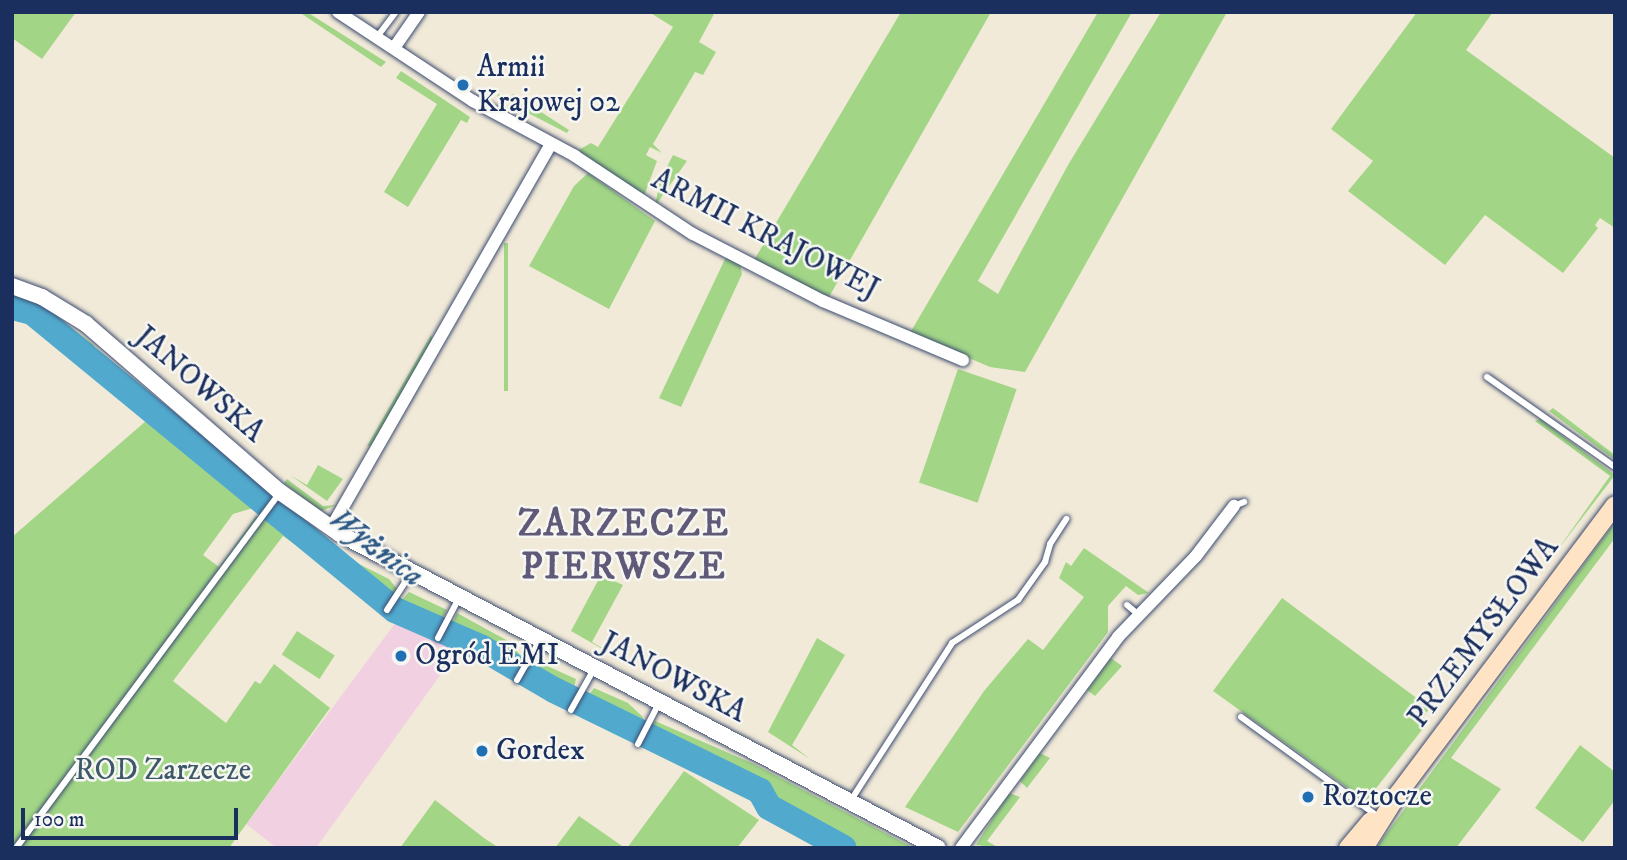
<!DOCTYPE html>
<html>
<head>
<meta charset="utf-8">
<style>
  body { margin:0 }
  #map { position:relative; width:1627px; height:860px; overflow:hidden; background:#f2ead8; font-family:"IM FELL DW Pica",serif }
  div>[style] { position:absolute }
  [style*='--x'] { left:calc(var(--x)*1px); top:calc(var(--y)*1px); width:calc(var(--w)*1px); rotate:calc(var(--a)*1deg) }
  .built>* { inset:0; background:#f1d0e2 }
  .green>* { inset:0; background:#a2d686; transform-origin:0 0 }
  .river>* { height:26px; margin:-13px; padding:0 13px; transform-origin:13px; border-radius:13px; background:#51aace }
  .roads { filter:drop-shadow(0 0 2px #3b4b70) drop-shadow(0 0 2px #3b4b70) }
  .service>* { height:6px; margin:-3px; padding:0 3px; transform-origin:3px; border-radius:3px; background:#fff }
  .minor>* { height:12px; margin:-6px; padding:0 6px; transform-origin:6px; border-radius:6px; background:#fff }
  .tertiary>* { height:16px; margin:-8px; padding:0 8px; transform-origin:8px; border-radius:8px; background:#fff }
  .secondary>* { height:18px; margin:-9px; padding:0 9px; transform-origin:9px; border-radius:9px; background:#fee4c5 }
  .dots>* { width:19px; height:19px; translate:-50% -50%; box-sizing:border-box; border:4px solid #f6f6f2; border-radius:50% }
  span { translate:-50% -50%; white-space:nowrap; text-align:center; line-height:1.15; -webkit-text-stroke:5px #f6f6f2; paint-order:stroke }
  .poi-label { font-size:30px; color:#1b2f5e }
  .left { translate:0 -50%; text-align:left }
  .street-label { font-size:30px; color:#1b2f5e }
  .park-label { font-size:30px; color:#3d5968 }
  .water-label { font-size:32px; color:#2e5a85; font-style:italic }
  .district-label { font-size:37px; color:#605a78; font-weight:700; letter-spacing:2px }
  .frame { position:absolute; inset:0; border:14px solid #1b2f5e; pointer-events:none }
  .scale { position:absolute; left:21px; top:808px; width:217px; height:32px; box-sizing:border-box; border:4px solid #1b2f5e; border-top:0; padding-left:9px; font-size:21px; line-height:24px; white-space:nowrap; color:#1b2f5e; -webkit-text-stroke:5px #f6f6f2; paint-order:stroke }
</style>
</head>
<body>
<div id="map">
  <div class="built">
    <i style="clip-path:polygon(399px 618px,459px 649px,316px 848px,277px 848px,246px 824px)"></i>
  </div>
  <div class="green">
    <i style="clip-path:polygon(12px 12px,76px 12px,42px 59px,12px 38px)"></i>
    <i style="clip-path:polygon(299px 12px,307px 12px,386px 62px,381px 67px)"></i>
    <i style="clip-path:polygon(649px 12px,715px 12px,699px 42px,716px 52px,703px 75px,695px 72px,653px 144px,662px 153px,650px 147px,646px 155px,657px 161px,644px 196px,577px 151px,591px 143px,598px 147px,673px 27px)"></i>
    <i style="clip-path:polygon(901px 12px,991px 12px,829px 297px,754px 260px)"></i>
    <i style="clip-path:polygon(1098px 12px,1132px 12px,978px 281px,998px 294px,1068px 165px,1161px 12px,1227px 12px,1025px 372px,990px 367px,910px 333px)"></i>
    <i style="clip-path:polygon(1417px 12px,1493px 12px,1466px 50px,1615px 158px,1615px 228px,1600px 218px,1595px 225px,1598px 228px,1563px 273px,1485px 215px,1445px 265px,1348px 191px,1373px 161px,1331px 129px)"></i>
    <i style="clip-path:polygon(401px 71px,470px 117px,467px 123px,461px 120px,408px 207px,384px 192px,437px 104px,396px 78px)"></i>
    <i style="clip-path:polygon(498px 94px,509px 99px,513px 94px,569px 130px,567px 133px,497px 97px)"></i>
    <i style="clip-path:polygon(673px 155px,687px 161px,655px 206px,660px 181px)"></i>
    <i style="clip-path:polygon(588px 173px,655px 221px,609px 309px,529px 266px,574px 186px)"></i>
    <i style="left:504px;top:243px;width:4px;height:148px"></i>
    <i style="clip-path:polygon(726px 257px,740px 264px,742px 274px,681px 407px,659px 398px)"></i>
    <i style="clip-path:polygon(12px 297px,60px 319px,94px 345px,93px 351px,89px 355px,33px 310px,12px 305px)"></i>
    <i style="clip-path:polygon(431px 335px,433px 340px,371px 446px,367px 446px)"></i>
    <i style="clip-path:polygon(99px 353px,126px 374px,123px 383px,94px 359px)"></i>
    <i style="left:958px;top:369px;width:62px;height:120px;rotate:19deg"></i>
    <i style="clip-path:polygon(161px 406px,261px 491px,265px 502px,155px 411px)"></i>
    <i style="clip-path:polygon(1553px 408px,1615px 455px,1615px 460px,1549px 411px)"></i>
    <i style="clip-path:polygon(154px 414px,263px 505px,233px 514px,203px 555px,219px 567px,256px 516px,261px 520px,270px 510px,386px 605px,384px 608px,283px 536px,173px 681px,226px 723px,255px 681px,260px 684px,274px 664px,330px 708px,229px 848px,12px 848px,12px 537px)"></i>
    <i style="clip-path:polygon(1540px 419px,1615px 475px,1556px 552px,1610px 476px,1535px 421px)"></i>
    <i style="clip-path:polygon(318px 465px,343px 479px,327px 501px,290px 475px,307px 485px)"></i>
    <i style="clip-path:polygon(287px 479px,323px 506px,337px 505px,321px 511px,284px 483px)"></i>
    <i style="clip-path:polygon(271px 506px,279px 506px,323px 538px,327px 553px)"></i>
    <i style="clip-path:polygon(1615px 522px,1615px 538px,1451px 758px,1501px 789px,1456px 848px,1376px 848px)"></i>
    <i style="clip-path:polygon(1084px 548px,1149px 593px,1138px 595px,1126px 586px,1108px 606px,1108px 632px,958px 832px,905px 807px,984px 691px,1028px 639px,1043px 650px,1084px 597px,1059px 578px,1066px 562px,1071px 566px)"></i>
    <i style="clip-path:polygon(335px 552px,389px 579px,397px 589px,389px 602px,333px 557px)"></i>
    <i style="clip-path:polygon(601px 575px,623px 585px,592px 642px,632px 666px,571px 631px)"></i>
    <i style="clip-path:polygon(409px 592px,447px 610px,437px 629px,395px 607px)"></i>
    <i style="clip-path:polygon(1282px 598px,1430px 708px,1423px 717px,1429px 721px,1366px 801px,1213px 691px)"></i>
    <i style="clip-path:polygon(457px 613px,510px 642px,524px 660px,519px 668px,477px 643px,447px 634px)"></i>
    <i style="left:297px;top:631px;width:45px;height:28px;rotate:33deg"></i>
    <i style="clip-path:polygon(445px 637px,478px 649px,516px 672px,512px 677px,443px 641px)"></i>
    <i style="clip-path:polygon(817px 638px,845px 655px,792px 745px,810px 759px,768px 732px)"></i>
    <i style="clip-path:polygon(1111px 658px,1122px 666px,1095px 696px,1087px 690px)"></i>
    <i style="clip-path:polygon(534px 660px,576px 679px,572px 697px,527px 673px)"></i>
    <i style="left:525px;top:677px;width:51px;height:7px;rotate:28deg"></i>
    <i style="clip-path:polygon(594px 688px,628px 703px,643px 717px,640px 730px,584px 702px)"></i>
    <i style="clip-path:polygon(655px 721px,754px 764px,914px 848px,848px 848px,770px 806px,761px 789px,646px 732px)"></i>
    <i style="clip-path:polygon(1580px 745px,1615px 772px,1615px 800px,1583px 842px,1535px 808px)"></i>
    <i style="clip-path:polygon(1040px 753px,1050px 758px,1027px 788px,1020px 781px)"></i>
    <i style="clip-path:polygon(684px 771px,759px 820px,737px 848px,627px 848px)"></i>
    <i style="clip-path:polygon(1009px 793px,1020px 797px,987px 841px,999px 848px,976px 845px)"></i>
    <i style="clip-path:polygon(435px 800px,484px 838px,499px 848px,400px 848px)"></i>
    <i style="clip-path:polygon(579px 816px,625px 848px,555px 848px)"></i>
  </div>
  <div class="river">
    <i style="--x:12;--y:307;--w:21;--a:14"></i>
    <i style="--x:32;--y:312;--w:470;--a:39.4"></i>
    <i style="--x:395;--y:610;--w:95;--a:23.6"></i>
    <i style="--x:482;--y:648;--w:83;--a:30.3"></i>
    <i style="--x:554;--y:690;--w:229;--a:26.1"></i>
    <i style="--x:760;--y:791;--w:18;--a:61"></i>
    <i style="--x:769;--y:807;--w:85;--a:28.7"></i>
  </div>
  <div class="roads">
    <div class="service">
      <i style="--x:377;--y:37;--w:31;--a:-53"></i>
      <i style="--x:1487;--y:377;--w:156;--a:35.1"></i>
      <i style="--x:1234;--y:506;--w:11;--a:-22"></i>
      <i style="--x:1127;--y:605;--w:16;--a:40"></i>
      <i style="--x:387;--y:610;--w:44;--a:-57"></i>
      <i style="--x:438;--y:638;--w:45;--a:-62.3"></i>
      <i style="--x:517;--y:680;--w:46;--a:-60.1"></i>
      <i style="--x:571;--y:710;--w:47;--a:-60.7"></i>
      <i style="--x:1241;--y:717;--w:167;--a:36"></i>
      <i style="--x:638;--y:744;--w:46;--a:-62.9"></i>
      <i style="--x:851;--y:800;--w:187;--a:-57.2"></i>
      <i style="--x:952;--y:643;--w:79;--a:-33.1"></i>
      <i style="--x:1018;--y:600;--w:47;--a:-54.6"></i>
      <i style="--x:1045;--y:562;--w:19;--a:-74"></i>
      <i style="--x:1050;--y:544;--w:30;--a:-57"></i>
      <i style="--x:16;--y:848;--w:442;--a:-53.4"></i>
    </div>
    <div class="minor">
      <i style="--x:338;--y:12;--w:162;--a:33.4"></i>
      <i style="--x:473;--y:101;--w:116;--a:28.3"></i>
      <i style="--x:575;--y:156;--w:141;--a:33.5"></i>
      <i style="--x:693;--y:234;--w:146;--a:27.3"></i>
      <i style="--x:823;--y:301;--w:152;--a:22.9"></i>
      <i style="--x:394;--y:48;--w:44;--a:-55.2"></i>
      <i style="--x:331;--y:528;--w:440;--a:-60.2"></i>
      <i style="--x:961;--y:848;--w:263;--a:-53.3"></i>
      <i style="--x:1118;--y:637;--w:112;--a:-46.1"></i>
      <i style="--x:1196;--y:556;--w:63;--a:-52.8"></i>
    </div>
    <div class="tertiary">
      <i style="--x:12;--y:286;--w:32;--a:20"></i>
      <i style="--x:42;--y:297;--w:52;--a:31.5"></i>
      <i style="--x:86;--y:324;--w:257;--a:40.9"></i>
      <i style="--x:280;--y:492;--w:73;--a:35"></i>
      <i style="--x:340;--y:534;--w:675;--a:27.7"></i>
    </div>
    <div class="secondary">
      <i style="--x:1348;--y:848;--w:35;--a:-50"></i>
      <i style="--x:1364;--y:848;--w:64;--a:-57.8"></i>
      <i style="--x:1398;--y:794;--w:361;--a:-53.1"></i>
    </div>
  </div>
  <div class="dots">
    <i style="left:463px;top:85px;background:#1f6fb2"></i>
    <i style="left:401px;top:656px;background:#1f6fb2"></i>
    <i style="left:482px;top:751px;background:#1f6fb2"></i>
    <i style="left:1308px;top:797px;background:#1f6fb2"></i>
  </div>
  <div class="poi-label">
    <span class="left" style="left:477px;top:85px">Armii<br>Krajowej 02</span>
    <span class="left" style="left:415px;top:656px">Ogród EMI</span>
    <span class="left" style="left:496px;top:751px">Gordex</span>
    <span class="left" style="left:1322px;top:797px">Roztocze</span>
  </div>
  <div class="street-label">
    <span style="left:765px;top:235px;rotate:27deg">ARMII KRAJOWEJ</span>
    <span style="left:199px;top:385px;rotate:41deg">JANOWSKA</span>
    <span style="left:1484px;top:633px;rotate:-53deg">PRZEMYSŁOWA</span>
    <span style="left:673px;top:678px;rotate:28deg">JANOWSKA</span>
  </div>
  <div class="park-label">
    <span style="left:163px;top:771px">ROD Zarzecze</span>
  </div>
  <div class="water-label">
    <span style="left:376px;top:548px;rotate:37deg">Wyżnica</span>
  </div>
  <div class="district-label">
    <span style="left:624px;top:547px">ZARZECZE<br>PIERWSZE</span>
  </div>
  <div class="frame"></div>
  <div class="scale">100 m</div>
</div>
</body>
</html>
